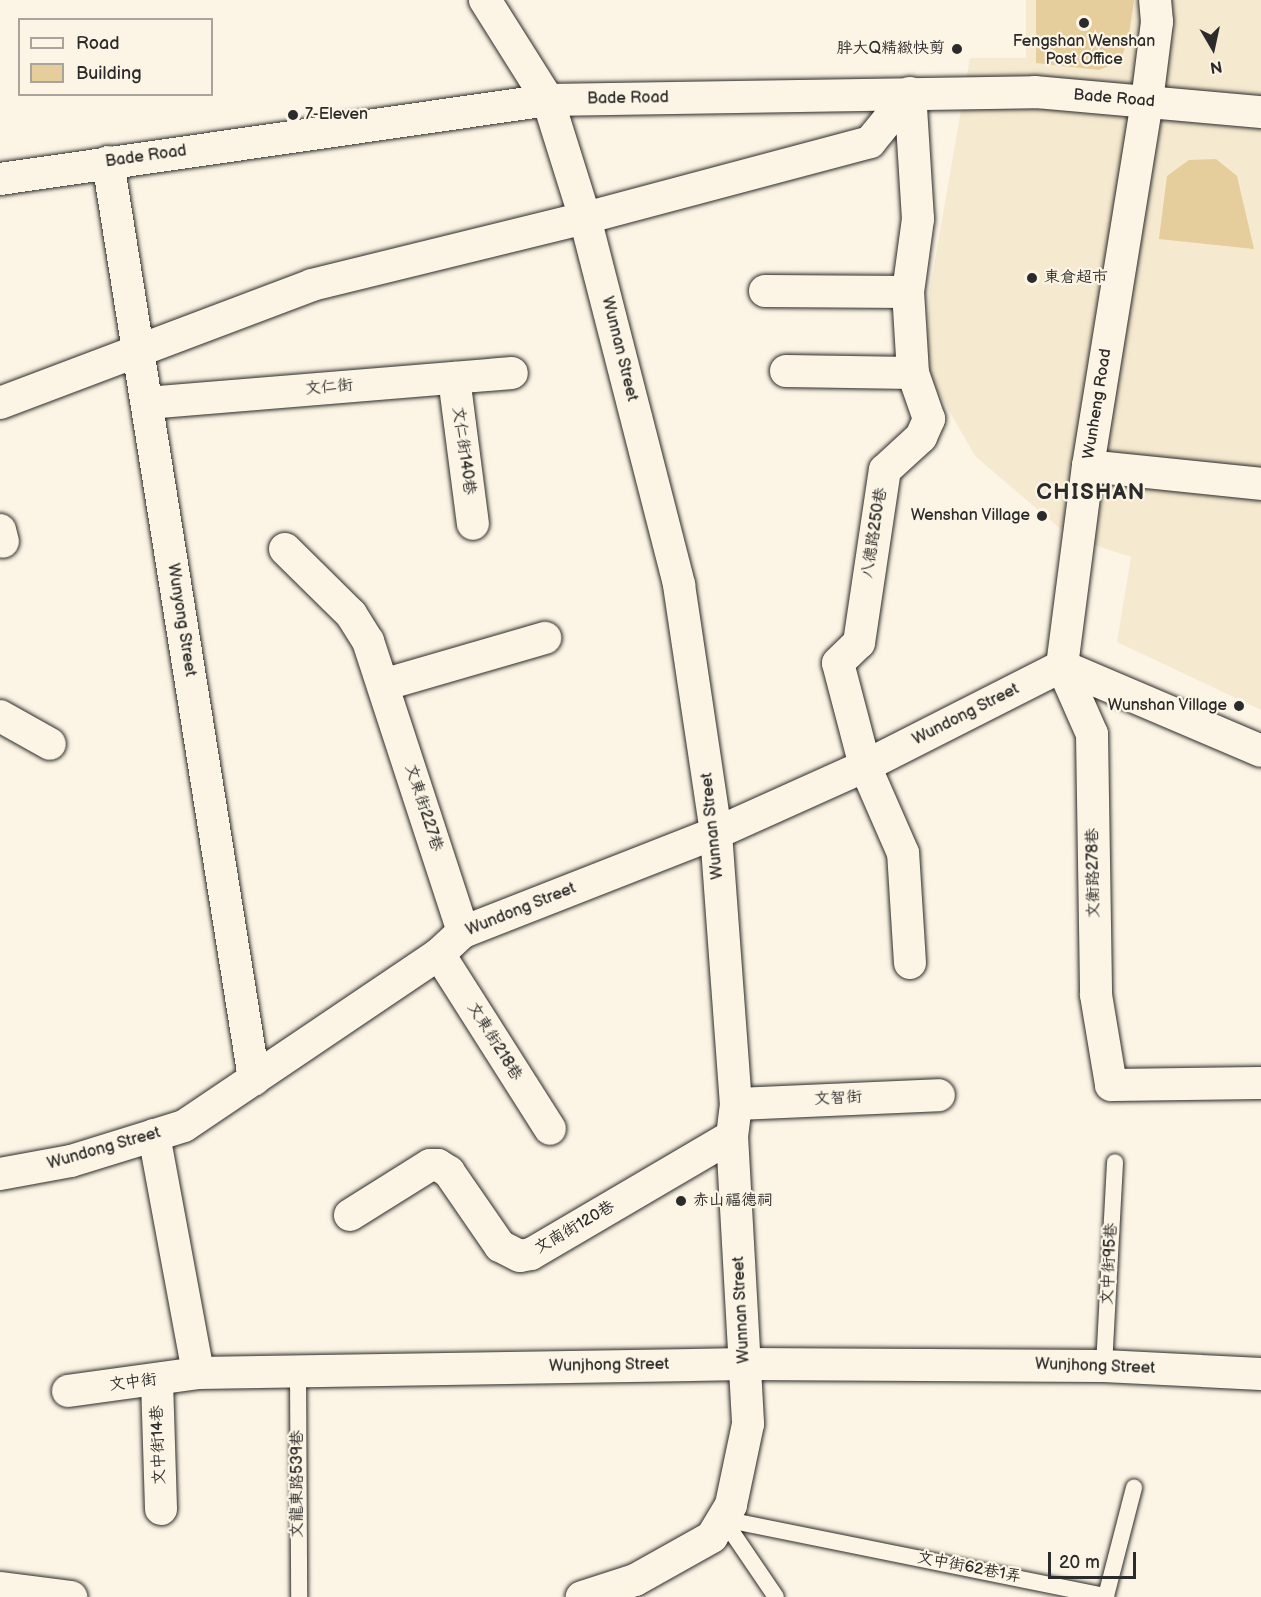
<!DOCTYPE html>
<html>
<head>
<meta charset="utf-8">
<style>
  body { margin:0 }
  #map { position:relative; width:1261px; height:1597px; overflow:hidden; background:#fcf5e5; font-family:"Balsamiq Sans","LXGW WenKai TC",sans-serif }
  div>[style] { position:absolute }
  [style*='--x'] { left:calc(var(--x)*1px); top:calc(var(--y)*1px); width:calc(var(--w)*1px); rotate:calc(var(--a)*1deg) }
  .built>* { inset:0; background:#f5e9cf }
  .building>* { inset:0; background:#e6cd9c }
  .roads { filter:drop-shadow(0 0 2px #2b2b2b) drop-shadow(0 0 2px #2b2b2b) }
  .lane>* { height:16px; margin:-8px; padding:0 8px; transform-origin:8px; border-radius:8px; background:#fcf5e5 }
  .street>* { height:32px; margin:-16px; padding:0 16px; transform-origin:16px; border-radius:16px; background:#fcf5e5 }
  .secondary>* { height:33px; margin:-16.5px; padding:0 16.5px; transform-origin:16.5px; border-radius:16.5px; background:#fcf5e5 }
  .dots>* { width:16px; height:16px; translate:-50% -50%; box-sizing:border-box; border:3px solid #fcf5e5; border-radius:50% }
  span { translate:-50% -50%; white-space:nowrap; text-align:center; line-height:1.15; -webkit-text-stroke:4.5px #fcf5e5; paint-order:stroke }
  .poi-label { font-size:16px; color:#2b2b2b }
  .right { translate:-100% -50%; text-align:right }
  .left { translate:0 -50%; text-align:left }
  .street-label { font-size:16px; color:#2b2b2b }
  .district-label { font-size:22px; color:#2b2b2b; font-weight:700; letter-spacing:1.5px }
  .legend { position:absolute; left:18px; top:18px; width:195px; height:78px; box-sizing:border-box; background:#fcf5e5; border:2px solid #a8a49b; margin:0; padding:8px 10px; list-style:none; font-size:18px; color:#2b2b2b }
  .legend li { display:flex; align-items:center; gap:12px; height:30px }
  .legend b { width:30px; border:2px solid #a8a49b }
  .north { position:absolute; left:1183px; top:18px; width:60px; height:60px; -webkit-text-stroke:4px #fcf5e5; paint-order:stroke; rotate:171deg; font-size:16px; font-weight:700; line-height:24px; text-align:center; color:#2b2b2b }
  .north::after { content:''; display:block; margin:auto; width:21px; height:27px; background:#2b2b2b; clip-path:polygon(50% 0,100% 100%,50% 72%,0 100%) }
  .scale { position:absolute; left:1048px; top:1552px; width:88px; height:27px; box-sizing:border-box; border:3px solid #2b2b2b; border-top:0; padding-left:8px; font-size:18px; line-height:21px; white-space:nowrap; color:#2b2b2b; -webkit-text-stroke:4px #fcf5e5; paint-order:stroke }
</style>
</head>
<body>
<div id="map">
  <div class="built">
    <i style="clip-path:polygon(1026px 0,1261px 0,1261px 710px,1117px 642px,1131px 557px,1070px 537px,975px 456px,926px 370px,930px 289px,970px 58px,1026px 58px)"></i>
  </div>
  <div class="building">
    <i style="clip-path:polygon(1036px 0,1134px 0,1128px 41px,1119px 62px,1099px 70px,1036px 63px)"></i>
    <i style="clip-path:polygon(1216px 159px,1237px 176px,1254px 249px,1159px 239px,1167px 176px,1189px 160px)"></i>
  </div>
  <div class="roads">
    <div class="lane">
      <i style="--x:1104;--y:1366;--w:204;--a:-86.9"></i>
      <i style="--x:298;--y:1371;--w:226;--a:89.7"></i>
      <i style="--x:723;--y:1519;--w:391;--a:11.4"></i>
      <i style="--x:1106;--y:1596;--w:112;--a:-75.5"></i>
      <i style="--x:723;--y:1519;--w:94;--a:55.8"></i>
    </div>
    <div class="street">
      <i style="--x:485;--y:0;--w:118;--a:57.8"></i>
      <i style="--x:548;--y:100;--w:124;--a:72.6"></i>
      <i style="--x:585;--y:218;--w:379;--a:75.6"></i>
      <i style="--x:679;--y:585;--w:251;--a:81.5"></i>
      <i style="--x:716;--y:833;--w:272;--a:85.8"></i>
      <i style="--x:736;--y:1104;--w:32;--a:97"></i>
      <i style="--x:732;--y:1136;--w:288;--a:86.8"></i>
      <i style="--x:748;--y:1424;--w:83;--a:101.9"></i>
      <i style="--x:731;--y:1505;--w:37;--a:121"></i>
      <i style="--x:712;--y:1537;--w:88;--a:150.8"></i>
      <i style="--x:635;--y:1580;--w:56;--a:162.2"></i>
      <i style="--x:108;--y:162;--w:929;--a:80.95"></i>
      <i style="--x:0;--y:179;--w:554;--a:-8.2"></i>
      <i style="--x:548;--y:100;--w:487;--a:-0.9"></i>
      <i style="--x:1035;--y:92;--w:227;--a:5.1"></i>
      <i style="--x:765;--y:291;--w:143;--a:0.4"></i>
      <i style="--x:786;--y:371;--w:127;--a:0.9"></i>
      <i style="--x:454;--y:378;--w:147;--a:82.6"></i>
      <i style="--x:0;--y:403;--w:334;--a:-20.7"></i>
      <i style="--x:312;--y:285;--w:281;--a:-13.8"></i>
      <i style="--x:585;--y:218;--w:295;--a:-14.9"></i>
      <i style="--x:870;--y:142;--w:63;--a:-50.8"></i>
      <i style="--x:147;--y:403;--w:366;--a:-4.7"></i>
      <i style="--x:1088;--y:466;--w:174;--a:5.9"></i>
      <i style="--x:0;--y:530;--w:12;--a:76"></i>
      <i style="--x:285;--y:549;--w:93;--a:44.6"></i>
      <i style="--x:351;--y:614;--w:32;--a:58"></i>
      <i style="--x:368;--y:641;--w:306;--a:71.9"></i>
      <i style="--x:1062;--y:666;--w:202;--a:-82.6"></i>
      <i style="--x:1088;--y:466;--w:370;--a:-80.8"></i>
      <i style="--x:1147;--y:101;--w:80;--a:-82.8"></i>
      <i style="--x:1157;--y:22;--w:22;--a:-95"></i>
      <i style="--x:1062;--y:666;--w:74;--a:66.2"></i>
      <i style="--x:1092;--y:734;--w:261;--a:89.1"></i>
      <i style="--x:1096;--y:995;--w:91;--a:80.5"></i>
      <i style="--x:1111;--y:1085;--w:150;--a:-0.8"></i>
      <i style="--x:1062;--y:666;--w:216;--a:23.1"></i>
      <i style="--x:383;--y:685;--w:169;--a:-16.2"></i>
      <i style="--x:0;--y:716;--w:57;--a:29.2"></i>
      <i style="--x:439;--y:954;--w:207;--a:57.6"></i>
      <i style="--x:910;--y:963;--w:110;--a:-93.6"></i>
      <i style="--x:903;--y:853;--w:95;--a:-113.6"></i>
      <i style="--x:865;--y:766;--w:106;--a:-104.7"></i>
      <i style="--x:838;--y:663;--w:29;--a:-44"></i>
      <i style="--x:859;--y:643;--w:175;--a:-81.5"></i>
      <i style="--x:885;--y:470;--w:49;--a:-42.5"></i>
      <i style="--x:921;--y:437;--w:20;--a:-66"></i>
      <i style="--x:929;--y:419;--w:49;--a:-109.2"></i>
      <i style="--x:913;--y:373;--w:81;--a:-93.5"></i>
      <i style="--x:908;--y:292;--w:74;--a:-82.2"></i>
      <i style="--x:918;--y:219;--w:126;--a:-93.6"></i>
      <i style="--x:736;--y:1104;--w:203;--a:-2.5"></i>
      <i style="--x:154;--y:1135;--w:242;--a:79.5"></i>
      <i style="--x:198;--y:1373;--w:547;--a:-0.94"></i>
      <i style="--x:745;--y:1364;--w:359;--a:0.3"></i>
      <i style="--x:1104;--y:1366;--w:157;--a:2.9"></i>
      <i style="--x:0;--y:1174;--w:72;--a:-10.4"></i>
      <i style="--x:71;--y:1161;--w:118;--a:-17.2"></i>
      <i style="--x:184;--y:1126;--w:308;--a:-34"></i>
      <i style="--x:439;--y:954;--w:33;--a:-43"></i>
      <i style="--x:463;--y:932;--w:272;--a:-21.4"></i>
      <i style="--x:716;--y:833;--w:163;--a:-24.2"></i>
      <i style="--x:865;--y:766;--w:221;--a:-26.9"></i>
      <i style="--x:350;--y:1215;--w:94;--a:-32"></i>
      <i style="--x:430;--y:1165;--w:8;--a:0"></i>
      <i style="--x:438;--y:1165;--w:13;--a:32"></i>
      <i style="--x:449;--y:1172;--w:90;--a:55.4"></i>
      <i style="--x:500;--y:1246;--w:22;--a:27"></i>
      <i style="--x:520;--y:1256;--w:11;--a:-10"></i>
      <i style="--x:531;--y:1254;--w:233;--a:-30.4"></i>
      <i style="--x:157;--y:1381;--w:128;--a:88.2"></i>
      <i style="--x:68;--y:1391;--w:131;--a:-7.9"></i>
    </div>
    <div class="secondary">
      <i style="--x:0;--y:1588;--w:71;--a:7.3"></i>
    </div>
  </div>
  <div class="dots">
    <i style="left:1084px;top:23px;background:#2b2b2b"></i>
    <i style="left:957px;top:49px;background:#2b2b2b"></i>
    <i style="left:293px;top:115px;background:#2b2b2b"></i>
    <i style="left:1032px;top:278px;background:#2b2b2b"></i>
    <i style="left:1042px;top:516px;background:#2b2b2b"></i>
    <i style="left:1239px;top:706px;background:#2b2b2b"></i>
    <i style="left:681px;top:1201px;background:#2b2b2b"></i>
  </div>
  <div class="poi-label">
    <span style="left:1084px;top:51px">Fengshan Wenshan<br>Post Office</span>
    <span class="right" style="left:945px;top:49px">胖大Q精緻快剪</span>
    <span class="left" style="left:305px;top:115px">7-Eleven</span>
    <span class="left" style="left:1044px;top:278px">東倉超市</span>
    <span class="right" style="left:1030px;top:516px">Wenshan Village</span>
    <span class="right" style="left:1227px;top:706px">Wunshan Village</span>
    <span class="left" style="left:693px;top:1201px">赤山福德祠</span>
  </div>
  <div class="street-label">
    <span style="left:628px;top:99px;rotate:-1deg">Bade Road</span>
    <span style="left:1114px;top:99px;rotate:5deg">Bade Road</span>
    <span style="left:146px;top:157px;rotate:-8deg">Bade Road</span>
    <span style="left:619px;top:349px;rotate:76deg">Wunnan Street</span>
    <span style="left:329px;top:388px;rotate:-5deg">文仁街</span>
    <span style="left:1098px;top:404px;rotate:-81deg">Wunheng Road</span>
    <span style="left:463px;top:451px;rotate:82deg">文仁街140巷</span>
    <span style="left:875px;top:533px;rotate:-81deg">八德路250巷</span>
    <span style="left:181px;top:620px;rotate:81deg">Wunyong Street</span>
    <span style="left:966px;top:715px;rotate:-27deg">Wundong Street</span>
    <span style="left:423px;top:808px;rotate:72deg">文東街227巷</span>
    <span style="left:713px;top:826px;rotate:-96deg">Wunnan Street</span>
    <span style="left:1094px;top:873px;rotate:-91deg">文衡路278巷</span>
    <span style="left:521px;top:910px;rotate:-22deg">Wundong Street</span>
    <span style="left:494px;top:1042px;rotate:58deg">文東街218巷</span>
    <span style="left:838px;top:1099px;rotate:-3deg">文智街</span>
    <span style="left:104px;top:1149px;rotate:-16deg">Wundong Street</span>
    <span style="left:575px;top:1228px;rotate:-30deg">文南街120巷</span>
    <span style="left:1110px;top:1264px;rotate:-87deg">文中街95巷</span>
    <span style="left:742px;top:1310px;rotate:-93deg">Wunnan Street</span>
    <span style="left:609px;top:1366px;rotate:-1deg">Wunjhong Street</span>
    <span style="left:1095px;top:1367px;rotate:2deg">Wunjhong Street</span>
    <span style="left:133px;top:1383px;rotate:-7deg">文中街</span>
    <span style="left:159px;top:1445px;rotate:-92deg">文中街14巷</span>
    <span style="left:298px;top:1484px;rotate:-90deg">文龍東路539巷</span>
    <span style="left:969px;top:1568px;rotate:11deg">文中街62巷1弄</span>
  </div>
  <div class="district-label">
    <span style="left:1091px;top:493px">CHISHAN</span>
  </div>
  <ul class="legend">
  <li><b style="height:8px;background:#fcf5e5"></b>Road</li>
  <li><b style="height:16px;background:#e6cd9c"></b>Building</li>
  </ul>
  <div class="north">N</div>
  <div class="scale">20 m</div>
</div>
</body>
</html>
